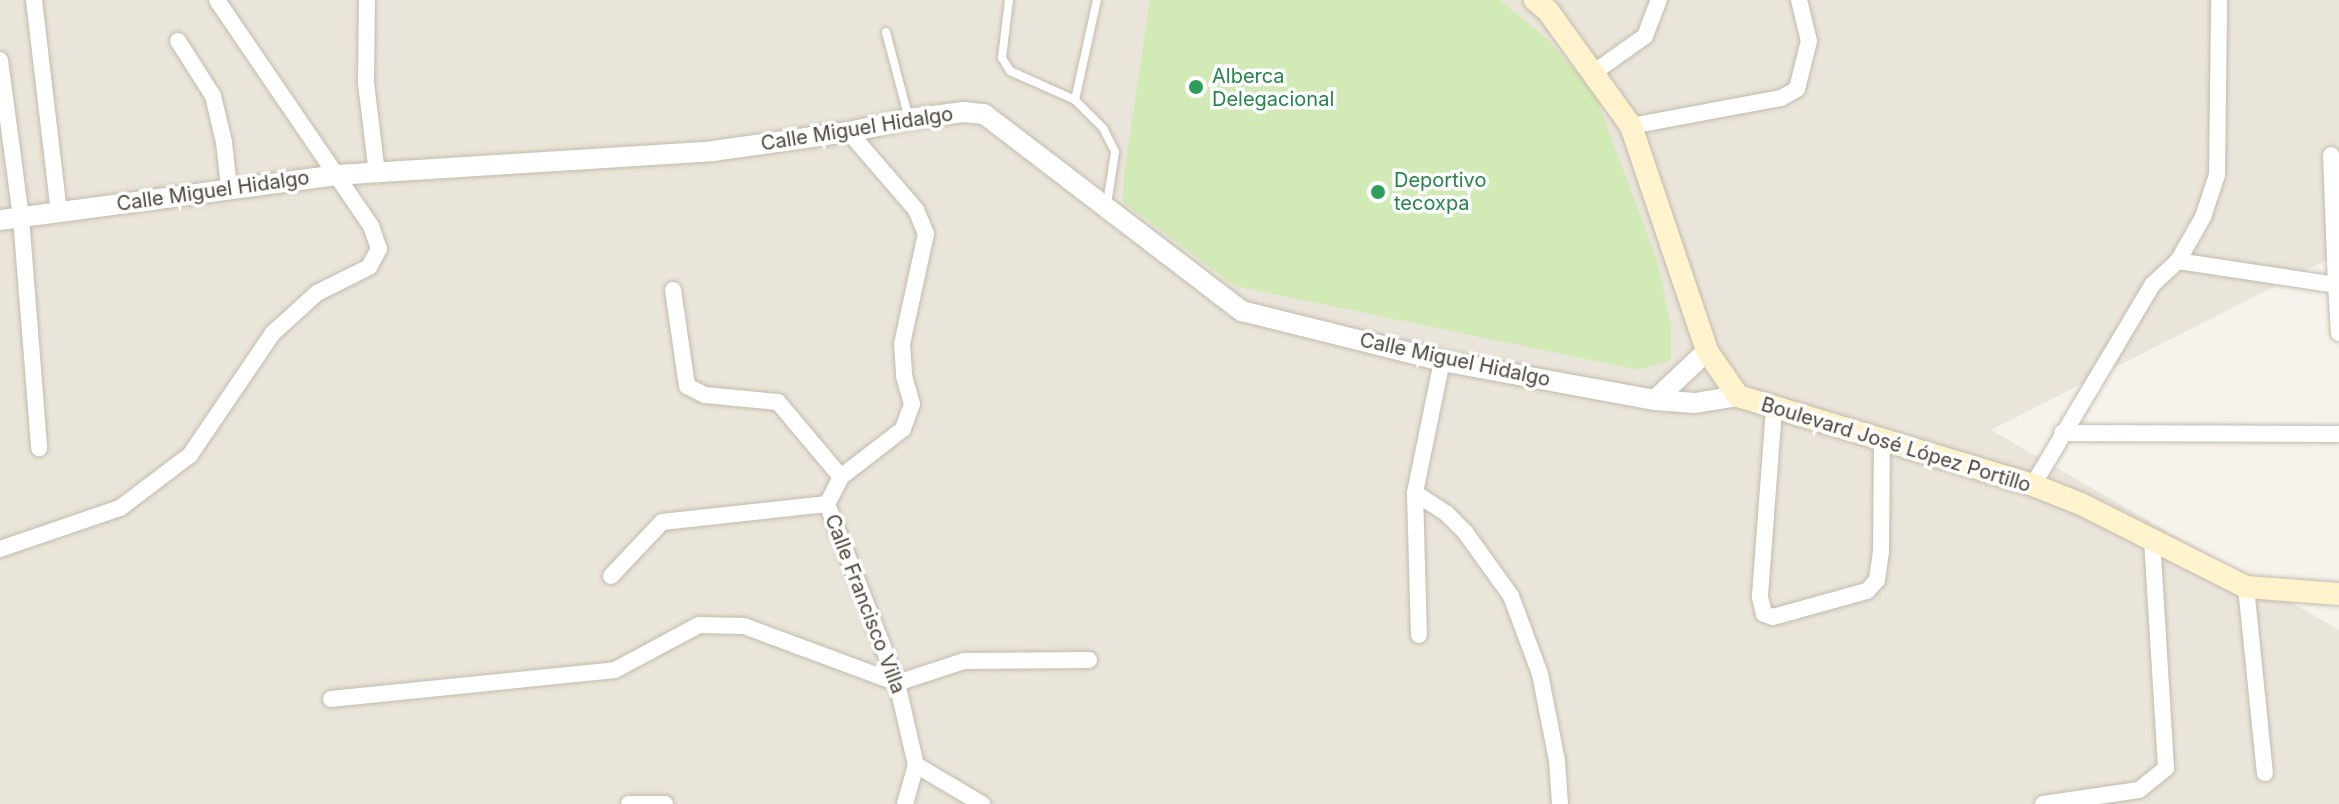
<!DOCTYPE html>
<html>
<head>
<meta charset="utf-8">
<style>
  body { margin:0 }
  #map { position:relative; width:2339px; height:804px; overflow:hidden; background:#f6f3ec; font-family:Inter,sans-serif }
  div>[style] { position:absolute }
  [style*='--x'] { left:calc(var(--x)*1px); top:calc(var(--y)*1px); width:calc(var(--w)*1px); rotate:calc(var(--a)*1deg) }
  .residential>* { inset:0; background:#eae5da }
  .green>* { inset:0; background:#d2eab5 }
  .roads { filter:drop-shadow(0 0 2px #c2bbae) drop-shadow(0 0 2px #c2bbae) }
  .service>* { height:8px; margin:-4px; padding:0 4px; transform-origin:4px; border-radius:4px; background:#fff }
  .minor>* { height:16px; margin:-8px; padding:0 8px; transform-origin:8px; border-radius:8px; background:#fff }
  .tertiary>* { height:20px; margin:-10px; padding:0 10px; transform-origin:10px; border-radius:10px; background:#fff }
  .secondary>* { height:22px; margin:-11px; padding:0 11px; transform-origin:11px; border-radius:11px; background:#fff3cd }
  .dots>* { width:22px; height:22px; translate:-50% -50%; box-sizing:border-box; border:4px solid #fff; border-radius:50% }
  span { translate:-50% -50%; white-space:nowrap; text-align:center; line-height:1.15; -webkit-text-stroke:7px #fff; paint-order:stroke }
  .leisure-label { font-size:20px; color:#27864d }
  .left { translate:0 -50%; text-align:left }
  .street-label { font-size:20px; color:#4b4439 }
</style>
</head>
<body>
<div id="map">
  <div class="residential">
    <i style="clip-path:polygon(0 0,2339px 0,2339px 254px,1991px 430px,2339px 630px,2339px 804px,0 804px)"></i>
  </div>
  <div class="green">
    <i style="clip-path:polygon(1150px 0,1500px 0,1546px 38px,1595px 94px,1658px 263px,1671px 328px,1671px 360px,1639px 370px,1235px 286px,1123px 202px,1124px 174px)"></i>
  </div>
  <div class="roads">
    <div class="service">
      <i style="--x:1009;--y:0;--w:58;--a:96.9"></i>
      <i style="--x:1002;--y:58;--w:15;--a:58"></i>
      <i style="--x:1010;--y:71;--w:71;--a:24"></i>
      <i style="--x:1075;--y:100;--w:102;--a:-77.6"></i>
      <i style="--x:886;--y:32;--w:90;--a:75.2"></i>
      <i style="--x:1075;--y:100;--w:40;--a:45"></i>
      <i style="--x:1103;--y:128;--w:27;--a:63"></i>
      <i style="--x:1115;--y:152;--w:53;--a:98.7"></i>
    </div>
    <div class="minor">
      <i style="--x:34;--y:0;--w:214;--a:83.3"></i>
      <i style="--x:367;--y:0;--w:83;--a:90.7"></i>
      <i style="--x:366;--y:83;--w:92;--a:83.1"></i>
      <i style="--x:178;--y:41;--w:65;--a:57.5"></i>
      <i style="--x:213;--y:96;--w:47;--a:76.6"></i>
      <i style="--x:224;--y:142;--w:46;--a:83.8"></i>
      <i style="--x:0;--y:60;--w:158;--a:82.4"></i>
      <i style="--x:21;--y:217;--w:232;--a:85.5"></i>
      <i style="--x:1593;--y:73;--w:64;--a:-35.4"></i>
      <i style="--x:1645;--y:36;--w:39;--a:-69"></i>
      <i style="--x:1631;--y:126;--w:153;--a:-10.6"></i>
      <i style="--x:1781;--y:98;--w:18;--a:-29"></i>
      <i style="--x:1797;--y:89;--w:49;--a:-76"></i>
      <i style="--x:1809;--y:41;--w:42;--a:-103.7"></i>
      <i style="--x:849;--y:132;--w:103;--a:49.3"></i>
      <i style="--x:916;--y:210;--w:26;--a:67"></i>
      <i style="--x:926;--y:234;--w:113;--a:102.3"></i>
      <i style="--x:902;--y:344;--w:32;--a:86"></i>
      <i style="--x:904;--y:376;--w:29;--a:74"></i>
      <i style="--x:912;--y:404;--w:27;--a:110"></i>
      <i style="--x:903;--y:429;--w:78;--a:142.3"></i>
      <i style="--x:841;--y:477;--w:30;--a:117"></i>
      <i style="--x:827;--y:504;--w:192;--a:68.6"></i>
      <i style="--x:897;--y:683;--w:84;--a:77"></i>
      <i style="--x:916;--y:765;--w:41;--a:105.8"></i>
      <i style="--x:2178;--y:261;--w:160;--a:8.6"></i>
      <i style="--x:2336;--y:285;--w:130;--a:-92.2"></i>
      <i style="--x:2336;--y:285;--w:48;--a:86.4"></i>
      <i style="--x:673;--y:290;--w:97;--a:81.7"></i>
      <i style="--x:687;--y:386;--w:20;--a:27"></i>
      <i style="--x:705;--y:395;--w:73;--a:5.5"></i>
      <i style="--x:778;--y:402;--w:98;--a:50"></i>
      <i style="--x:1442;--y:361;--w:135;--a:101.6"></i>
      <i style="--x:1415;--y:493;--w:37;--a:33"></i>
      <i style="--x:1446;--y:513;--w:27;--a:45"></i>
      <i style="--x:1465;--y:532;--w:79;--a:54.3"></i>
      <i style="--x:1511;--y:596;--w:83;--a:69.6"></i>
      <i style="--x:1540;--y:674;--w:89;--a:78.9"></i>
      <i style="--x:1557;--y:761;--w:43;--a:86"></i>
      <i style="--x:1774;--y:409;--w:189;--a:94.3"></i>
      <i style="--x:1760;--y:597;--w:17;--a:77"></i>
      <i style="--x:1764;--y:614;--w:9;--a:18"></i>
      <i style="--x:1773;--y:617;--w:98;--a:-15.5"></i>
      <i style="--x:1867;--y:591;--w:15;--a:-48"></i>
      <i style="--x:1877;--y:580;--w:28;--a:-82"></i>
      <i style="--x:1881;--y:552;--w:112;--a:-89.5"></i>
      <i style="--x:2062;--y:433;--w:277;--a:0.2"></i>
      <i style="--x:2033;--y:485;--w:233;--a:-59.2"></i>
      <i style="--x:2152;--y:285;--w:35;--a:-43"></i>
      <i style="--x:2178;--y:261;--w:51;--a:-60.4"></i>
      <i style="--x:2203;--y:217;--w:44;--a:-71.6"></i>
      <i style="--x:2217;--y:175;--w:175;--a:-89.3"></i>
      <i style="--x:1415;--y:493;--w:142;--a:88.4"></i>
      <i style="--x:0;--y:549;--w:127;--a:-18.9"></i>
      <i style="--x:120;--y:508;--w:88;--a:-37.1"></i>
      <i style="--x:190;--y:455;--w:148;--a:-55.8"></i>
      <i style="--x:273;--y:333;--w:59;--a:-42.3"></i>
      <i style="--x:317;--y:293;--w:58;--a:-26.6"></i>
      <i style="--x:369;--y:267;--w:21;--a:-61"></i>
      <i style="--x:379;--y:249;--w:24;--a:-109"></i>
      <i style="--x:371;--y:226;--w:273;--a:-124.3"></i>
      <i style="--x:611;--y:576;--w:74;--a:-46.6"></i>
      <i style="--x:662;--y:522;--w:166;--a:-6.2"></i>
      <i style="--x:2246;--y:587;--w:187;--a:84.2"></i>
      <i style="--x:331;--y:699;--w:285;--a:-5.8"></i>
      <i style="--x:615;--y:670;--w:95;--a:-28.2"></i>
      <i style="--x:699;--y:625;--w:45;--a:1.3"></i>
      <i style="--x:744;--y:626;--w:163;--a:20.4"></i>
      <i style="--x:897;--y:683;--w:71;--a:-18.2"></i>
      <i style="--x:964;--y:661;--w:125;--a:-0.5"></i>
      <i style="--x:916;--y:765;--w:77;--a:30.6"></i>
      <i style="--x:629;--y:804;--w:36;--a:0"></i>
      <i style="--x:2043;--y:804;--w:97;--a:-8.3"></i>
      <i style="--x:2139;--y:790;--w:35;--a:-39"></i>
      <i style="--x:2166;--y:768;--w:227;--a:-93.5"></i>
    </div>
    <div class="tertiary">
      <i style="--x:0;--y:220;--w:339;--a:-7.6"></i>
      <i style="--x:336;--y:175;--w:378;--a:-3.6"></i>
      <i style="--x:713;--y:151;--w:137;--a:-8"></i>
      <i style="--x:849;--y:132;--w:61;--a:-12.2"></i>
      <i style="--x:909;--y:119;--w:55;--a:-7.3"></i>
      <i style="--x:964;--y:112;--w:20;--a:6"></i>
      <i style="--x:984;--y:114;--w:325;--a:37.4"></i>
      <i style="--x:1242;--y:311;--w:206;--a:14"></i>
      <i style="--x:1442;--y:361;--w:217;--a:10.4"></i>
      <i style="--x:1655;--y:400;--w:40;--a:4.3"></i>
      <i style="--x:1695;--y:403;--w:44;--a:-9.2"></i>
      <i style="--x:1655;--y:400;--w:71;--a:-43.3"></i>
    </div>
    <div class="secondary">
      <i style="--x:1535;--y:0;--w:17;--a:40"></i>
      <i style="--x:1548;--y:11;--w:142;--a:54.2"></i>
      <i style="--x:1631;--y:126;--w:237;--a:71.3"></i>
      <i style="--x:1707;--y:351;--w:55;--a:55.4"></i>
      <i style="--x:1738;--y:396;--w:308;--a:16.8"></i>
      <i style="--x:2033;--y:485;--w:52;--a:21.6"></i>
      <i style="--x:2081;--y:504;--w:185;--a:26.7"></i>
      <i style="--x:2246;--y:587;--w:93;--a:4.3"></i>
    </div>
  </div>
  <div class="dots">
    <i style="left:1196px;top:87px;background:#2e9e5b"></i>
    <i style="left:1378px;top:192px;background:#2e9e5b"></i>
  </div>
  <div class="leisure-label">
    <span class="left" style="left:1212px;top:88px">Alberca<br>Delegacional</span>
    <span class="left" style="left:1394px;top:192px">Deportivo<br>tecoxpa</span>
  </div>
  <div class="street-label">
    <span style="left:857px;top:129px;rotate:-9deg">Calle Miguel Hidalgo</span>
    <span style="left:213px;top:191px;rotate:-8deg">Calle Miguel Hidalgo</span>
    <span style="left:1455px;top:360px;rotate:12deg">Calle Miguel Hidalgo</span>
    <span style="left:1896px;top:445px;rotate:17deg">Boulevard José López Portillo</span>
    <span style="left:865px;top:604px;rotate:69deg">Calle Francisco Villa</span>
  </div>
</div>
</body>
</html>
